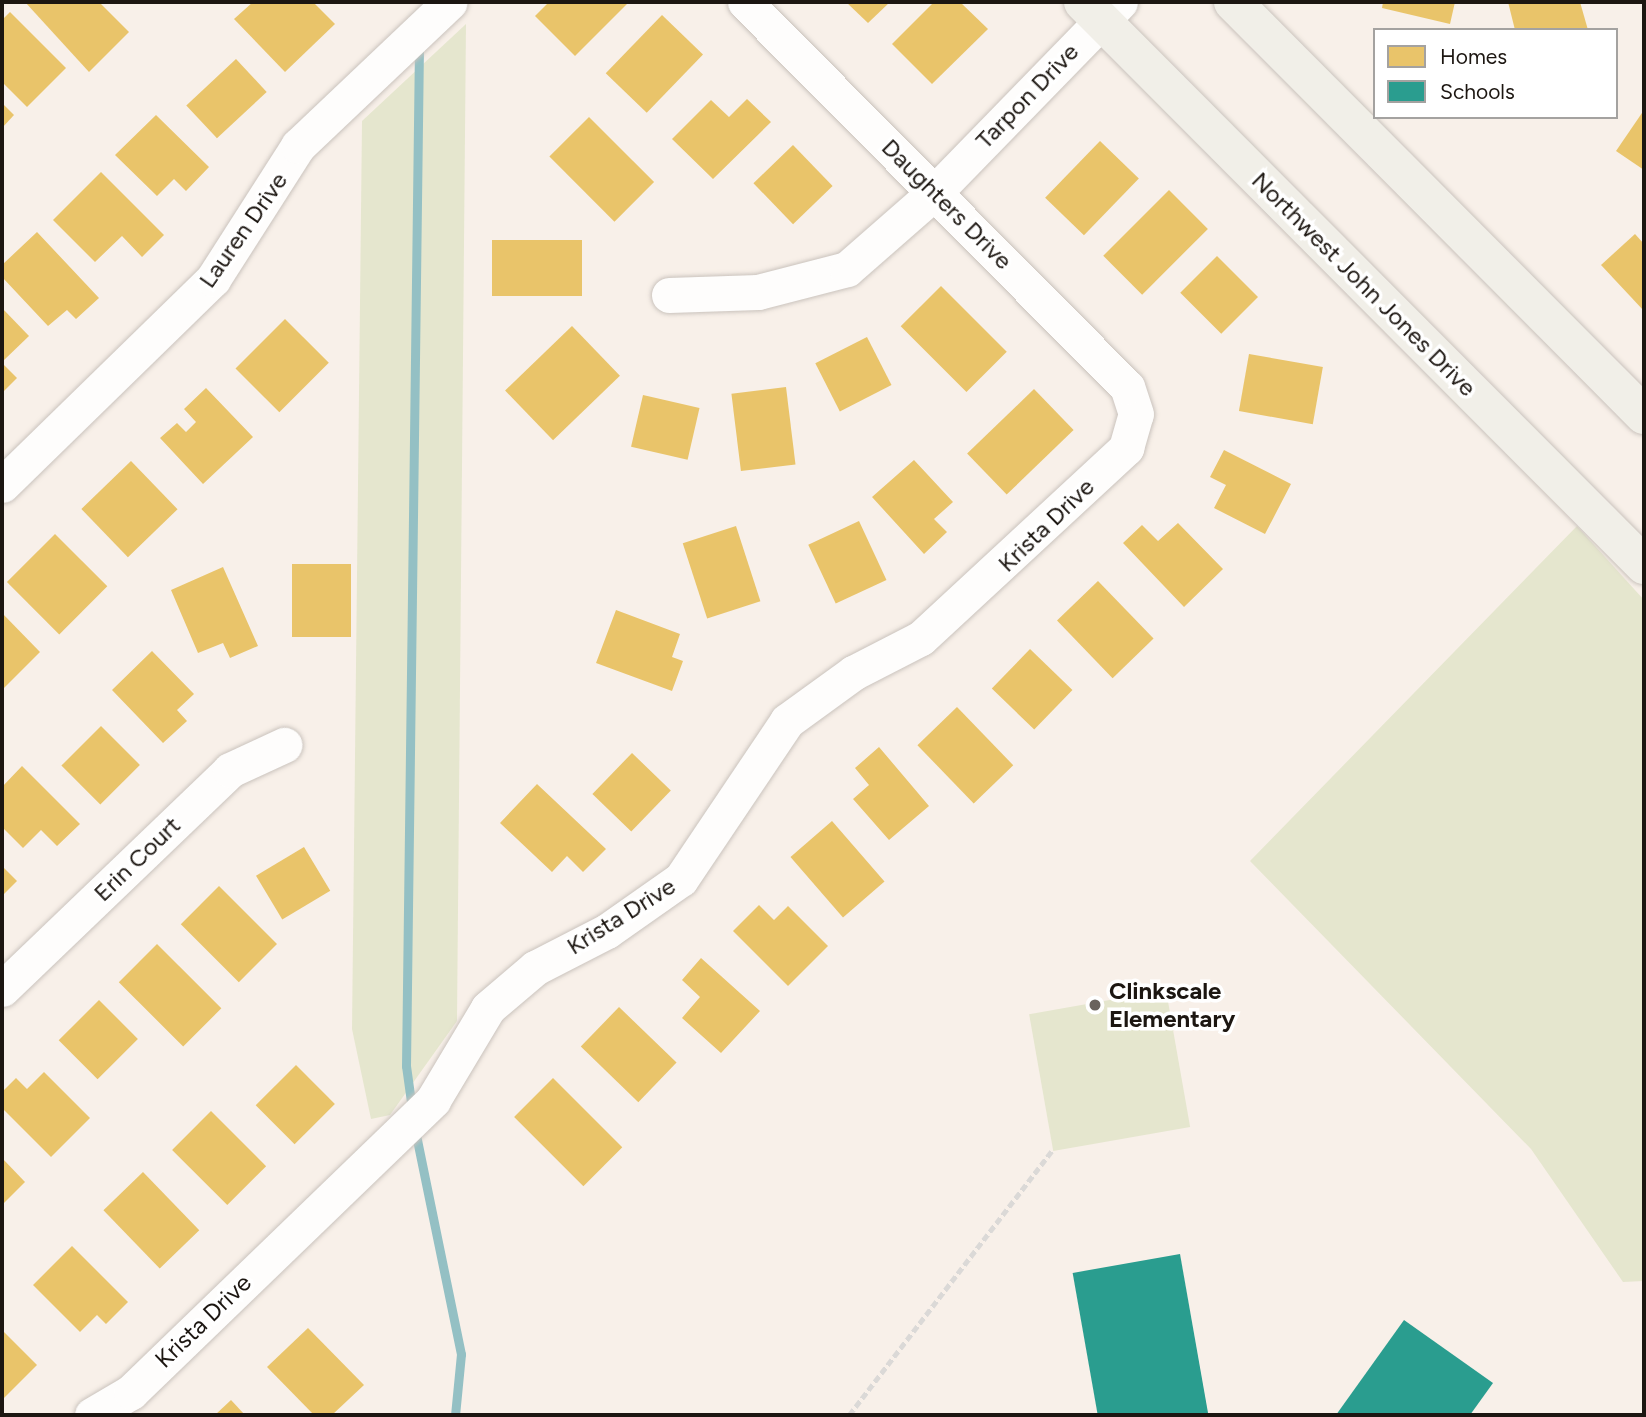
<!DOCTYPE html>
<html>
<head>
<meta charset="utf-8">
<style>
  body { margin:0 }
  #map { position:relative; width:1646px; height:1417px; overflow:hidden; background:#f8f0e9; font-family:Figtree,sans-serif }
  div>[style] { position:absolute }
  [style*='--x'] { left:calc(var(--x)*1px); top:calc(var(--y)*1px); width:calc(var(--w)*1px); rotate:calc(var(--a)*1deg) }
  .green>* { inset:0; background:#e5e6ce; transform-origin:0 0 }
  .homes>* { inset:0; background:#e9c46a; transform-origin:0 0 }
  .schools>* { inset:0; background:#2a9d8f; transform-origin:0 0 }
  .stream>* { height:9px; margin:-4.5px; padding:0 4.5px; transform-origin:4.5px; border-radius:4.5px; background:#94c0c4 }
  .path>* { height:4.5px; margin-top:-2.25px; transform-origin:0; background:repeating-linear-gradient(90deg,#dbd9d7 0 7px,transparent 0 10.5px) }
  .roads { filter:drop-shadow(0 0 2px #cac3bd) drop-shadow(0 0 2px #cac3bd) }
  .street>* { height:35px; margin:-17.5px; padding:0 17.5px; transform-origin:17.5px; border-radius:17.5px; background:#fefdfc }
  .secondary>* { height:38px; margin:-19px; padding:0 19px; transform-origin:19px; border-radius:19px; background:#f1efe8 }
  .dots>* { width:19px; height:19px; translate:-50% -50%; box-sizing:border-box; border:4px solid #fff; border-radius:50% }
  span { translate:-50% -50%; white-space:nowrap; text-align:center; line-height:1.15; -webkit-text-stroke:7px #fff; paint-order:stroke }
  .street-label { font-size:24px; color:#1c1611 }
  .poi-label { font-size:24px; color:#1c1611; font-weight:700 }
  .left { translate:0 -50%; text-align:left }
  .frame { position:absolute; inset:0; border:4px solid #1c1611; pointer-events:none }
  .legend { position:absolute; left:1373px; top:28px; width:245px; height:91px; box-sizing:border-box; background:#fff; border:2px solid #a4a2a0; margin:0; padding:9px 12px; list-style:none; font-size:21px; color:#1c1611 }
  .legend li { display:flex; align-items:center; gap:14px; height:35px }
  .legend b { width:35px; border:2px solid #a4a2a0 }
</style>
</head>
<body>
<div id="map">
  <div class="green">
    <i style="clip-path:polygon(466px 24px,457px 1021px,390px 1115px,371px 1119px,352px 1029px,362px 121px)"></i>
    <i style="clip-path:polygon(1577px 526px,1644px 600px,1644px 1281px,1623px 1282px,1531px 1149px,1250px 861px)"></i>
    <i style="left:1166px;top:990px;width:139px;height:139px;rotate:80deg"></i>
  </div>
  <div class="homes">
    <i style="clip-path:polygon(25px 2px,99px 2px,129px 32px,89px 72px)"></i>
    <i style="clip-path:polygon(253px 2px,313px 2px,335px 24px,285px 72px,234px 19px)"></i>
    <i style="clip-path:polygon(549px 2px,629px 2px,575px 56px,535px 16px)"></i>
    <i style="clip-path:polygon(846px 2px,890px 2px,868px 23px)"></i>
    <i style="clip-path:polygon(934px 2px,960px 2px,988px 29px,932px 84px,892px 44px)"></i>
    <i style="clip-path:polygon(1383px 2px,1455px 2px,1450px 24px,1382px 8px)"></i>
    <i style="clip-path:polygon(1508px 2px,1580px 2px,1588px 30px,1515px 30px)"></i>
    <i style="clip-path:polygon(10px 12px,66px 68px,27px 107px,2px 82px,2px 20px)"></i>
    <i style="left:662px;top:15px;width:57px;height:81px;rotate:44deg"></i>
    <i style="left:236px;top:59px;width:45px;height:68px;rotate:47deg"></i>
    <i style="clip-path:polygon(747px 99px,771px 122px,713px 179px,672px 139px,711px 100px,729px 117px)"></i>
    <i style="clip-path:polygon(2px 103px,14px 115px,2px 128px)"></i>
    <i style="clip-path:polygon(1644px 110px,1644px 170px,1616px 151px)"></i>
    <i style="clip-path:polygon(156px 115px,209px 167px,186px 191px,174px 179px,157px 196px,115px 155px)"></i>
    <i style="left:589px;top:117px;width:92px;height:56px;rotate:45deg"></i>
    <i style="left:1100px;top:141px;width:54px;height:79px;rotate:44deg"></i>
    <i style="left:793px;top:145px;width:57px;height:55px;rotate:46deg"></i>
    <i style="clip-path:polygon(101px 172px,164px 235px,142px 257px,122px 236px,95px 262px,53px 220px)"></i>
    <i style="left:1169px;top:190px;width:55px;height:93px;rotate:45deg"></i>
    <i style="clip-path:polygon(37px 232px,99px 298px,76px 319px,67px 310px,48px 326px,2px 277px,2px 265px)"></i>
    <i style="clip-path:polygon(1635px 234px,1644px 244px,1644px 311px,1601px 265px)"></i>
    <i style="left:492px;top:240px;width:90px;height:56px"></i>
    <i style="left:1217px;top:256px;width:58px;height:52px;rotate:45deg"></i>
    <i style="left:941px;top:286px;width:93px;height:57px;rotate:45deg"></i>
    <i style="clip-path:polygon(2px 308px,29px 336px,2px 362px)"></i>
    <i style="left:285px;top:319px;width:62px;height:70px;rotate:45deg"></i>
    <i style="left:572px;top:326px;width:69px;height:93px;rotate:46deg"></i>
    <i style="left:867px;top:337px;width:54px;height:58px;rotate:63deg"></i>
    <i style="left:1249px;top:354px;width:75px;height:58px;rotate:10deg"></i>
    <i style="clip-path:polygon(2px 363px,17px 378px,2px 393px)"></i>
    <i style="left:786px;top:387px;width:78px;height:55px;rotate:83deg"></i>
    <i style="clip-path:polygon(206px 388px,253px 437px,203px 484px,160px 438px,177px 423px,186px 432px,196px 422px,184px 409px)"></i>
    <i style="left:1034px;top:389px;width:57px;height:93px;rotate:46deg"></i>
    <i style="left:643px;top:395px;width:58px;height:53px;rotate:13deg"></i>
    <i style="clip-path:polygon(1224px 450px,1291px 484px,1265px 534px,1214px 508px,1226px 485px,1210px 477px)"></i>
    <i style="clip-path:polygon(914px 460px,953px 502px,934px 519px,947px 532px,924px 554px,872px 497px)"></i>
    <i style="left:131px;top:461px;width:67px;height:69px;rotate:46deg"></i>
    <i style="left:859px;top:521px;width:65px;height:56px;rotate:65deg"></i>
    <i style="clip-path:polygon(1178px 523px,1223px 569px,1184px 607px,1123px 543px,1142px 525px,1158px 541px)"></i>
    <i style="left:736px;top:526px;width:79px;height:56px;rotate:72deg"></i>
    <i style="left:55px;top:534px;width:74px;height:68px;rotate:45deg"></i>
    <i style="left:292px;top:564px;width:59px;height:73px"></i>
    <i style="clip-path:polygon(223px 567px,258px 646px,230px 658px,223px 643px,198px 653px,171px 590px)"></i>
    <i style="left:1098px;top:581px;width:80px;height:57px;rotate:46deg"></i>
    <i style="clip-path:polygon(616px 610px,680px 634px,672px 657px,683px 661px,672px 691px,596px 663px)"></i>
    <i style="clip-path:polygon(2px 613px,40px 652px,2px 690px)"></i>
    <i style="left:1030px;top:649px;width:59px;height:55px;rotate:44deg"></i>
    <i style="clip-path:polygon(152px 651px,194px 694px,177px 710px,187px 721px,163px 743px,112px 690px)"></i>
    <i style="left:957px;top:707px;width:81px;height:55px;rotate:46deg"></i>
    <i style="left:101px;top:726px;width:55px;height:56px;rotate:45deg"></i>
    <i style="clip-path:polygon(879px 747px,929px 806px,889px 840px,853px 799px,869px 785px,855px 768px)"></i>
    <i style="left:632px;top:753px;width:54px;height:57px;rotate:44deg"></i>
    <i style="clip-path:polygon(22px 766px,80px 824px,57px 846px,41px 830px,23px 848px,2px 827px,2px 787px)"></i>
    <i style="clip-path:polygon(537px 784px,606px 849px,583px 872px,567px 856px,552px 872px,500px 823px)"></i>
    <i style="left:832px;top:821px;width:80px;height:55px;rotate:49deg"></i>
    <i style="left:304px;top:847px;width:51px;height:56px;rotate:59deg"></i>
    <i style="clip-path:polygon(2px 866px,17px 881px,2px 896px)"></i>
    <i style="left:219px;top:886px;width:82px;height:54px;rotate:45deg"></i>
    <i style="clip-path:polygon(759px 905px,774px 920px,788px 906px,828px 946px,788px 986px,733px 931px)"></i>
    <i style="left:157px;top:944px;width:91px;height:54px;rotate:45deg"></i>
    <i style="clip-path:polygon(701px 958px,760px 1011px,721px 1053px,682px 1018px,700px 997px,682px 980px)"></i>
    <i style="left:99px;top:1000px;width:55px;height:57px;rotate:45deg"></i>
    <i style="left:619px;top:1007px;width:80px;height:55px;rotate:44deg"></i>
    <i style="left:296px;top:1065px;width:55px;height:57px;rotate:45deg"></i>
    <i style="clip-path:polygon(44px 1072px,90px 1118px,51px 1157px,2px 1108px,2px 1092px,16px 1078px,27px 1089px)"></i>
    <i style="left:553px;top:1078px;width:98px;height:55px;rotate:45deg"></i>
    <i style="left:211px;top:1111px;width:78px;height:55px;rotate:45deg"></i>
    <i style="clip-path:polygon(2px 1158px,25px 1182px,2px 1205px)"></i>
    <i style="left:143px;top:1172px;width:81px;height:55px;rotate:46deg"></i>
    <i style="clip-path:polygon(72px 1246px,128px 1302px,106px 1324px,97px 1315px,80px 1332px,33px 1285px)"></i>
    <i style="clip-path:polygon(308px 1328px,364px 1385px,332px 1415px,314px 1415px,267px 1367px)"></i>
    <i style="clip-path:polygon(2px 1330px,37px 1365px,2px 1400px)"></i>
    <i style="clip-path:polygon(231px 1400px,245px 1415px,215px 1415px)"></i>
  </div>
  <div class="schools">
    <i style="left:1180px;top:1254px;width:163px;height:109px;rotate:80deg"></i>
    <i style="clip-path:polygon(1404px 1320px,1493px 1383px,1470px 1415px,1336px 1415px)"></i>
  </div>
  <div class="stream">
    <i style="--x:412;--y:1109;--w:43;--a:-97.9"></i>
    <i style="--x:406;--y:1066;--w:1021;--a:-89.27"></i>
    <i style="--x:415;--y:1130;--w:229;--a:78.4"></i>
    <i style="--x:461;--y:1354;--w:61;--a:95.6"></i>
  </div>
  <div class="path">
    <i style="--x:849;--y:1415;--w:334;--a:-52.5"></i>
  </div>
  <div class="roads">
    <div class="street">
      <i style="--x:669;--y:295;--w:89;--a:-1.9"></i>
      <i style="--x:758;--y:292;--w:92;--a:-14.5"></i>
      <i style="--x:847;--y:269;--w:118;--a:-41.2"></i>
      <i style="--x:936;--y:191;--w:264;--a:-45.8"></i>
      <i style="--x:2;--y:485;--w:295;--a:-44.3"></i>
      <i style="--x:213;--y:279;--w:158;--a:-57.4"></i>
      <i style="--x:298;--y:146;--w:209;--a:-43.5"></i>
      <i style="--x:2;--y:989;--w:316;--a:-43.8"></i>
      <i style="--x:230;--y:770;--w:60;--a:-24.8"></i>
      <i style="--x:92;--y:1415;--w:45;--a:-30.5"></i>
      <i style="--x:131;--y:1392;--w:420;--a:-44"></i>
      <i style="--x:433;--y:1100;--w:107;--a:-59.1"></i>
      <i style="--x:488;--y:1008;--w:62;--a:-40.4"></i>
      <i style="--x:535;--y:968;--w:81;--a:-27.2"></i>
      <i style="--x:607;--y:931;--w:90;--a:-35.1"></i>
      <i style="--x:681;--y:879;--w:190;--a:-56.1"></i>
      <i style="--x:787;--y:721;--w:82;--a:-36"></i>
      <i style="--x:853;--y:673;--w:76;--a:-27.2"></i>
      <i style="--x:921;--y:638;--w:280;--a:-42.8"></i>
      <i style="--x:1126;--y:448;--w:35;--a:-74"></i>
      <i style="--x:1136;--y:414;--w:28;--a:-108"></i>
      <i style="--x:1127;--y:387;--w:542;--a:-134.78"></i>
    </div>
    <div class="secondary">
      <i style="--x:1083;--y:2;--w:795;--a:45.1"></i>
      <i style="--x:1233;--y:2;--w:583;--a:45.14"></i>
    </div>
  </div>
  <div class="dots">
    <i style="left:1095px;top:1005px;background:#69625d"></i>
  </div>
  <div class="street-label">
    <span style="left:1027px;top:96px;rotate:-46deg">Tarpon Drive</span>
    <span style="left:947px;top:204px;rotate:45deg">Daughters Drive</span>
    <span style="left:243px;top:230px;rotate:-55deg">Lauren Drive</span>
    <span style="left:1364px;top:284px;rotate:45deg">Northwest John Jones Drive</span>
    <span style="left:1046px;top:525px;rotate:-44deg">Krista Drive</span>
    <span style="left:137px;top:859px;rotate:-44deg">Erin Court</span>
    <span style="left:621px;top:916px;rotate:-32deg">Krista Drive</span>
    <span style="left:203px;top:1321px;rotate:-44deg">Krista Drive</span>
  </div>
  <div class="poi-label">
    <span class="left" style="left:1109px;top:1005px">Clinkscale<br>Elementary</span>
  </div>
  <div class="frame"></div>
  <ul class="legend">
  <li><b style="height:19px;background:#e9c46a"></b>Homes</li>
  <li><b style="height:19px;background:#2a9d8f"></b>Schools</li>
  </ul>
</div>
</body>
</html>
